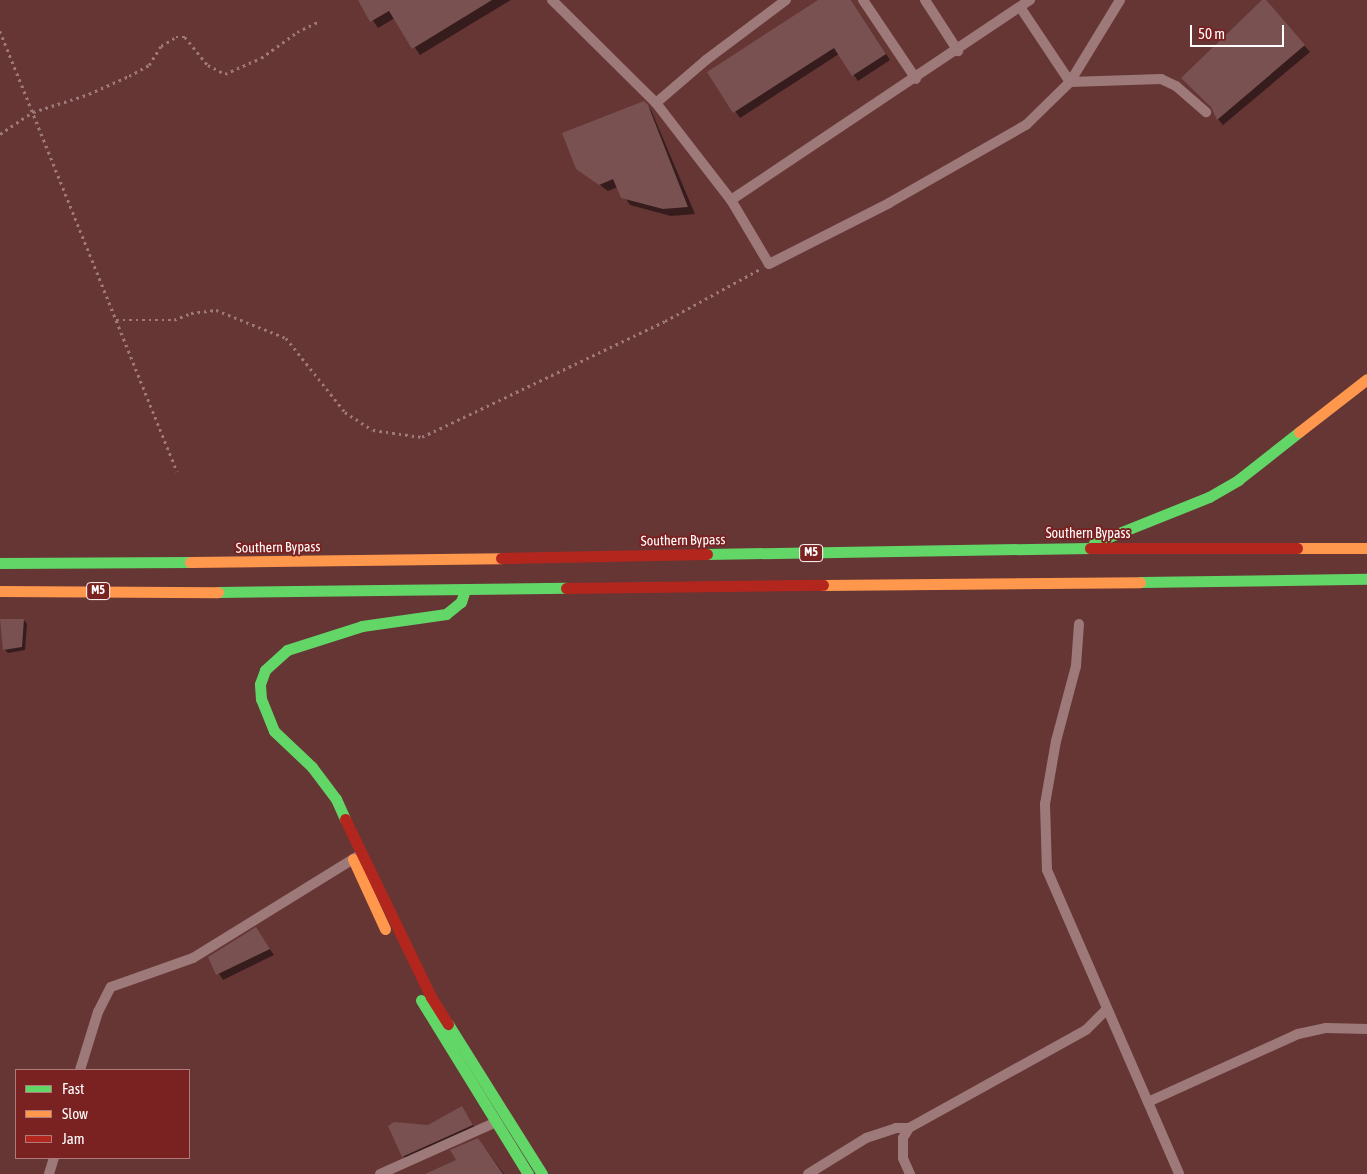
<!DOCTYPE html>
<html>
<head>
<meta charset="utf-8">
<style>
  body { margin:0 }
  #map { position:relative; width:1367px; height:1174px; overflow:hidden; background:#663635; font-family:"Asap Condensed",sans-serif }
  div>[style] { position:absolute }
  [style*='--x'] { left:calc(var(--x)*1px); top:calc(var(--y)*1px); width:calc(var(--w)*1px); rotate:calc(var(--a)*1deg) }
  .shadow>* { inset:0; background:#0007 }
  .building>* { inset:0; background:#785150 }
  .path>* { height:2.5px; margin-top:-1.25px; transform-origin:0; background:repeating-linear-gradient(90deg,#9d7a79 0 2.5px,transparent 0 6.5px) }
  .street>* { height:10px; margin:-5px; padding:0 5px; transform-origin:5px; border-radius:5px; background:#9d7a79 }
  .fast>* { height:11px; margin:-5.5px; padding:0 5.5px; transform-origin:5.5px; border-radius:5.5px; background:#63d668 }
  .slow>* { height:11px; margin:-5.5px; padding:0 5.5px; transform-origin:5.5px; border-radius:5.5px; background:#ff974d }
  .jam>* { height:11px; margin:-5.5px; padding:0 5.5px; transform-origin:5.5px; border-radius:5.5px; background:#b3261e }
  span { translate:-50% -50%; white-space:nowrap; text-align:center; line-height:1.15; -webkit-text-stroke:4px #7a2221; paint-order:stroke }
  .shield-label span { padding:1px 4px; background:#7a2221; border:1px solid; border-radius:4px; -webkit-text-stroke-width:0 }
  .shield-label { font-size:12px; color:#fff; font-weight:700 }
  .street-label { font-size:14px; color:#fff }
  .legend { position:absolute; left:15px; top:1069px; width:175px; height:90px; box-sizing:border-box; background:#7a2221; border:1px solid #af7a7a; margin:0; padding:6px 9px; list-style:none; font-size:15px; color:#fff }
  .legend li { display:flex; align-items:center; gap:10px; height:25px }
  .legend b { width:25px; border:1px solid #af7a7a }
  .scale { position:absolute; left:1190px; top:25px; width:94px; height:22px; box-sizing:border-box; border:2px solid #fff; border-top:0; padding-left:6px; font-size:15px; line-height:18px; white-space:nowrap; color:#fff; -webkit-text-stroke:4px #7a2221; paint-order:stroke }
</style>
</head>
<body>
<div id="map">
  <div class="shadow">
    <i style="clip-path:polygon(359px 0,511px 0,420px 55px,395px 18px,378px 28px)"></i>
    <i style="clip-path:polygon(820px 0,851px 0,890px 60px,858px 81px,839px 54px,740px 118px,708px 72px)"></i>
    <i style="clip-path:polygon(1264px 0,1310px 52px,1223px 125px,1218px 119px)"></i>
    <i style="clip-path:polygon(644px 102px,651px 110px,695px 214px,671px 216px,630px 205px,618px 187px,608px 191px,577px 168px)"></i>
    <i style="clip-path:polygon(24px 620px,27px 624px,25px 650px,8px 653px,4px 649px)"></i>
    <i style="clip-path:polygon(256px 929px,274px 955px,223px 980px,209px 958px)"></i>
    <i style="clip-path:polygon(462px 1107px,476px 1130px,408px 1160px,403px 1156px)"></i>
    <i style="clip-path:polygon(478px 1139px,504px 1174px,428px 1174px,457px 1160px)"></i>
  </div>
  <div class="building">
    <i style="clip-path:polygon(358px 0,492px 0,412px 49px,389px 11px,370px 22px)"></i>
    <i style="clip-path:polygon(818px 0,851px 0,886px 54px,852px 76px,834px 48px,733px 113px,707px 72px)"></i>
    <i style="clip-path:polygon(1262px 0,1266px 0,1305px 45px,1217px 120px,1211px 107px,1181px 78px)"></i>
    <i style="clip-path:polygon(644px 101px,648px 105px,688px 207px,663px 209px,621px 198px,613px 179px,599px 185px,576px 169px,562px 133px)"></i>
    <i style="clip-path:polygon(0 619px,24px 619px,22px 647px,3px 650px)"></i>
    <i style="clip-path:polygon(256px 927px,270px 949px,216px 975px,208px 957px)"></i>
    <i style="clip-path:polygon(462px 1106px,473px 1125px,402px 1157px,388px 1126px,394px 1122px,428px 1125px)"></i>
    <i style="clip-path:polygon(478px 1138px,503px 1174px,425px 1174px,456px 1160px,450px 1150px)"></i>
  </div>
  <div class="path">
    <i style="--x:0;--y:31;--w:475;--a:68.1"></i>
    <i style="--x:0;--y:134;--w:40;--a:-34"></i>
    <i style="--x:33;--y:112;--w:59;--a:-17.8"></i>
    <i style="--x:89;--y:94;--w:44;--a:-24.2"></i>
    <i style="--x:129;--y:76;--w:23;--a:-29"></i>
    <i style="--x:149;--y:65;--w:22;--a:-58"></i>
    <i style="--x:161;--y:46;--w:17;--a:-31"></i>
    <i style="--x:176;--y:37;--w:9;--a:0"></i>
    <i style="--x:185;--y:37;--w:36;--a:51"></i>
    <i style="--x:208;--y:65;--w:19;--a:28"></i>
    <i style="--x:225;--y:74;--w:39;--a:-24"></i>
    <i style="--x:261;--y:58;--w:44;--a:-35.8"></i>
    <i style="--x:297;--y:32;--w:25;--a:-26"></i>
    <i style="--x:116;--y:320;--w:58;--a:0"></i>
    <i style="--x:174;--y:320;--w:18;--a:-22"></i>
    <i style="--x:191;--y:313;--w:25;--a:-7"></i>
    <i style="--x:216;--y:310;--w:75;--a:21.8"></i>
    <i style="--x:286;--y:338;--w:95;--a:51.4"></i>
    <i style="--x:345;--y:412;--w:33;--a:33"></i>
    <i style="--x:373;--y:430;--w:49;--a:8.1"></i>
    <i style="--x:422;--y:437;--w:269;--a:-25.5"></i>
    <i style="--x:665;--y:321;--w:108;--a:-28.7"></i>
  </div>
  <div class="street">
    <i style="--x:552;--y:0;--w:146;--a:44.7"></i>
    <i style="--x:656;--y:103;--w:123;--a:52.3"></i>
    <i style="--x:731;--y:200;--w:74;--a:59.3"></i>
    <i style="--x:769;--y:264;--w:135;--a:-26.9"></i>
    <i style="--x:889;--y:203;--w:158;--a:-29.7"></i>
    <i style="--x:1026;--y:125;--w:62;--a:-44.3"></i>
    <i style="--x:1070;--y:82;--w:96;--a:-58.6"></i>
    <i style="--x:863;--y:0;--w:95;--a:56.1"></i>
    <i style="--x:925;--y:0;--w:61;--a:57.1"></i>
    <i style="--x:1020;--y:7;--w:90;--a:56.3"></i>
    <i style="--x:1070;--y:82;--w:91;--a:-1.9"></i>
    <i style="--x:1161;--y:79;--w:17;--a:25"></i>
    <i style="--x:1176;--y:86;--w:40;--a:41"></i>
    <i style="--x:656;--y:103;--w:66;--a:-40.7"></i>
    <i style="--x:706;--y:60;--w:100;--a:-36.9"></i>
    <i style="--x:731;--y:200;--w:360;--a:-33.8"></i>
    <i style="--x:1079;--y:624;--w:42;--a:94.1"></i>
    <i style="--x:1076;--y:666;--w:78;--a:104.9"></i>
    <i style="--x:1056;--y:741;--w:64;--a:99.9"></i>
    <i style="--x:1045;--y:804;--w:66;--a:88.3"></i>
    <i style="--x:1047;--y:870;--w:331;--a:66.5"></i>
    <i style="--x:80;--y:1070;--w:61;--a:-72.8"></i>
    <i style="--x:98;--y:1012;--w:28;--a:-63"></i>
    <i style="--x:111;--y:987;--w:87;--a:-19.5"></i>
    <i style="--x:193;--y:958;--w:194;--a:-31.7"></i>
    <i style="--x:1148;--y:1102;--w:165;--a:-24.4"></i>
    <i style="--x:1298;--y:1034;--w:29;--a:-12"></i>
    <i style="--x:1326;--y:1028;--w:41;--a:1.4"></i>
    <i style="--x:49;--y:1174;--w:17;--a:-73"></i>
    <i style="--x:380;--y:1174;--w:125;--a:-24.1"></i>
    <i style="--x:808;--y:1174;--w:68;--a:-31.8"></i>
    <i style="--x:866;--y:1138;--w:32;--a:-18"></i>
    <i style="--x:896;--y:1128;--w:13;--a:0"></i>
    <i style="--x:910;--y:1174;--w:17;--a:-114"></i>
    <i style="--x:903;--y:1158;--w:20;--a:-90"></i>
    <i style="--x:903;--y:1138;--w:12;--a:-59"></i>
    <i style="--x:909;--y:1128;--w:202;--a:-29"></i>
    <i style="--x:1086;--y:1030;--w:30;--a:-45"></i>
  </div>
  <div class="fast">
    <i style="--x:1094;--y:543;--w:124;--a:-21.8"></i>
    <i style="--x:1209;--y:497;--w:34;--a:-30"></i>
    <i style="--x:1238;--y:480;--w:78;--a:-38.2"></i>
    <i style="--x:707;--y:554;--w:383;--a:-0.9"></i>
    <i style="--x:0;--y:563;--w:190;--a:-0.3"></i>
    <i style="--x:1140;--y:582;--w:227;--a:-0.8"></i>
    <i style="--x:218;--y:592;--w:348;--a:-0.7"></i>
    <i style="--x:345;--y:819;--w:22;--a:-114"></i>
    <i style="--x:336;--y:799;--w:40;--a:-127"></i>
    <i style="--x:312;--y:767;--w:52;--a:-136.5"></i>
    <i style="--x:274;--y:731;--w:35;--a:-112"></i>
    <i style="--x:261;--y:699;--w:15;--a:-94"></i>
    <i style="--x:260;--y:684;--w:15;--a:-70"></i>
    <i style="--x:265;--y:670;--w:30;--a:-42"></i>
    <i style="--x:287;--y:650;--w:79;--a:-17.7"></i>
    <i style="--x:362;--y:626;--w:85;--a:-8.1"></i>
    <i style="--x:446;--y:614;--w:19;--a:-39"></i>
    <i style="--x:461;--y:602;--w:13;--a:-72"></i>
    <i style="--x:421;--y:1000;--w:204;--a:58.4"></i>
    <i style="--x:448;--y:1024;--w:177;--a:57.9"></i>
  </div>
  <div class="slow">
    <i style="--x:1299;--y:432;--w:86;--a:-37.9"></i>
    <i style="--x:1297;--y:548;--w:70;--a:0"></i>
    <i style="--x:190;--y:562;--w:311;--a:-0.7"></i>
    <i style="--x:823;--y:585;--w:317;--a:-0.5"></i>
    <i style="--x:0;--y:591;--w:218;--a:0.3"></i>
    <i style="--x:353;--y:859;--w:77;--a:65.4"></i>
  </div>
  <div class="jam">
    <i style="--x:1090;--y:548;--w:207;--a:0"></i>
    <i style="--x:501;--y:558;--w:206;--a:-1.1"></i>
    <i style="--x:566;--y:588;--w:257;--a:-0.7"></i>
    <i style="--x:345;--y:819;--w:198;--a:64.2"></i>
    <i style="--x:431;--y:997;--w:32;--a:58"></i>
  </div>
  <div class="shield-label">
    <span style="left:811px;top:553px">M5</span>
    <span style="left:98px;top:591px">M5</span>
  </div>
  <div class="street-label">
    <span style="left:1088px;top:533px">Southern Bypass</span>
    <span style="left:683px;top:540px;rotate:-1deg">Southern Bypass</span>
    <span style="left:278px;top:547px;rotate:-1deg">Southern Bypass</span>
  </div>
  <ul class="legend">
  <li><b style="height:6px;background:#63d668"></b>Fast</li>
  <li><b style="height:6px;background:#ff974d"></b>Slow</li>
  <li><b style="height:6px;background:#b3261e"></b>Jam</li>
  </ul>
  <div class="scale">50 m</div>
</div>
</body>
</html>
